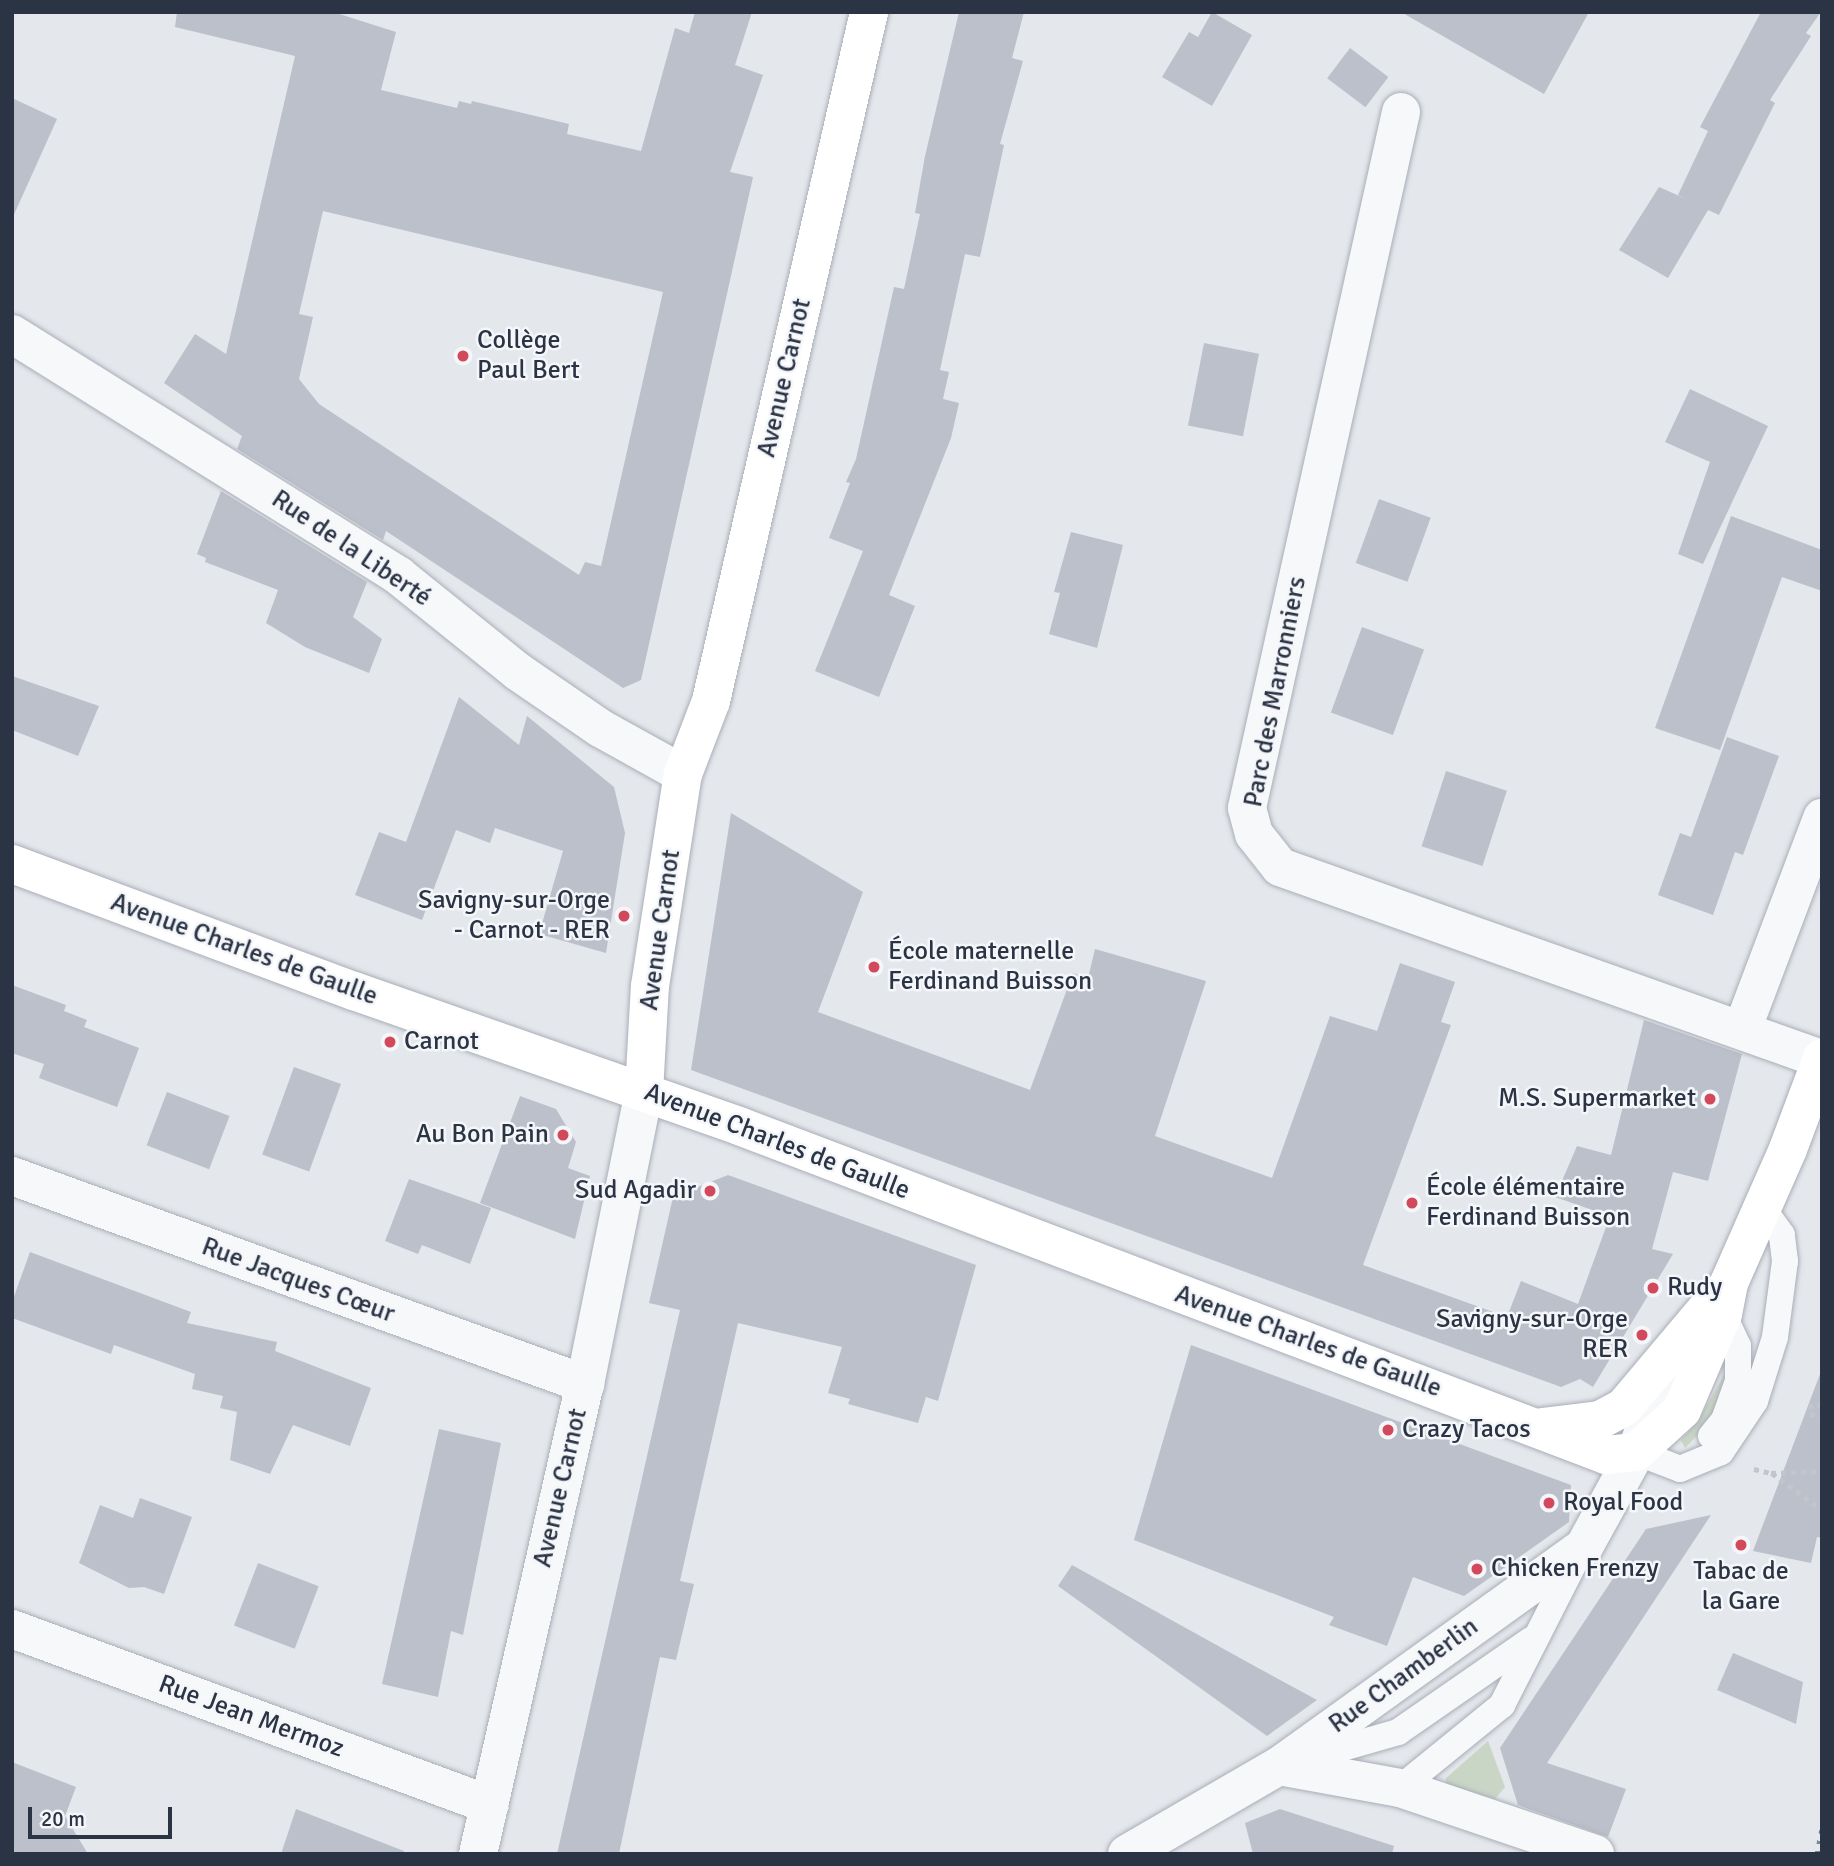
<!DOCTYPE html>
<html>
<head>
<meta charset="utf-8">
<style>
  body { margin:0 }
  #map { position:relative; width:1834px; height:1866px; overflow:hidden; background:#e4e7ec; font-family:Signika,sans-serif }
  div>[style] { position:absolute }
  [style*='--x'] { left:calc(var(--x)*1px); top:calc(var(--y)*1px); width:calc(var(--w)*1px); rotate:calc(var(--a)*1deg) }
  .green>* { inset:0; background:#c9d6c5 }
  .building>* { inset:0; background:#bbc0ca; transform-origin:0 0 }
  .path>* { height:4.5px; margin-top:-2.25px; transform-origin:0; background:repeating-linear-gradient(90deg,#c2c5cb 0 5px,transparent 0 10px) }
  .roads { filter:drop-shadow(0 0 2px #a9aeb7) drop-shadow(0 0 2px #a9aeb7) }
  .lane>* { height:26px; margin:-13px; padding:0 13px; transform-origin:13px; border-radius:13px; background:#f7f8fa }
  .street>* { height:38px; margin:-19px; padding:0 19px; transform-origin:19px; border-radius:19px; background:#f7f8fa }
  .secondary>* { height:38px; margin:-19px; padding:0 19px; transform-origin:19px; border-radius:19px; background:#fff }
  .rail>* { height:5px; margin-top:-2.5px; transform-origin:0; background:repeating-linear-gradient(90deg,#7d8696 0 3.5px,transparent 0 10.5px) }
  .dots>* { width:19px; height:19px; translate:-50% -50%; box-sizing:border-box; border:4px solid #f4f6f9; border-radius:50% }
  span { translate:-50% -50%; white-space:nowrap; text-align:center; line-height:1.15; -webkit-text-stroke:5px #f4f6f9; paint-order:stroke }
  .poi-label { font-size:26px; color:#2b3445 }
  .left { translate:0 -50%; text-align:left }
  .right { translate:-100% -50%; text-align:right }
  .street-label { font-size:26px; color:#2b3445 }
  .frame { position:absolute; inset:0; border:14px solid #2b3445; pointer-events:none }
  .scale { position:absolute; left:28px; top:1807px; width:144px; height:32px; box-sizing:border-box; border:4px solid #2b3445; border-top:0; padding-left:9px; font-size:21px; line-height:24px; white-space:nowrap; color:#2b3445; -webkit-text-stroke:5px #f4f6f9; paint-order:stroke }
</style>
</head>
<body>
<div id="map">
  <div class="green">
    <i style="clip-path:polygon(1725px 1373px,1729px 1375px,1712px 1420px,1685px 1448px,1681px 1440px,1698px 1421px)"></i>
    <i style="clip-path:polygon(1488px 1741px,1505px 1787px,1495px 1799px,1446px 1786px,1446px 1778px)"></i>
  </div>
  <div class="building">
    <i style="clip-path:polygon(evenodd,177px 12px,333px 12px,396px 32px,381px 90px,457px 108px,459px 101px,471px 104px,472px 101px,569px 124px,567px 134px,641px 151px,675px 28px,689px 33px,695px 12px,752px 12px,735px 65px,763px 75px,730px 172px,753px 177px,641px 680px,623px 688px,386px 531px,383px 540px,237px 449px,242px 436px,164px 383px,195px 334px,226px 354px,295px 56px,175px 27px,177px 12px,323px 211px,663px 292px,601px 566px,585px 562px,579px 575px,319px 404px,299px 379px,313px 317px,299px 314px,323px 211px)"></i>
    <i style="clip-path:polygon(959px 12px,1024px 12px,1012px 58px,1023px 61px,1000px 144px,1004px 145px,980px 257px,965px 254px,940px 370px,949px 372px,943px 399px,959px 403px,951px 438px,889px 595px,915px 606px,879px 697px,815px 671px,863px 551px,829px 538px,850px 483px,846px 482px,856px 459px,894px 287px,904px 289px,920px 214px,915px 213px,925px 156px)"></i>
    <i style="clip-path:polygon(1212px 12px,1252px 35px,1212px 106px,1162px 77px,1189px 32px,1198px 37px)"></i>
    <i style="clip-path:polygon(1401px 12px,1589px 12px,1544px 94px)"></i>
    <i style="clip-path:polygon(1761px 12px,1821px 12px,1806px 33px,1811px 36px,1770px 100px,1775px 103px,1719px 215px,1708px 210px,1668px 278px,1619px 250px,1659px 187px,1686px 199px,1678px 195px,1708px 131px,1700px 127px)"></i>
    <i style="left:1350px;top:48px;width:48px;height:38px;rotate:37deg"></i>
    <i style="clip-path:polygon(12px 98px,57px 119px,12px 219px)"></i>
    <i style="left:1204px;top:343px;width:56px;height:84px;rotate:11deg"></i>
    <i style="clip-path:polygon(1690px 389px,1768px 426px,1703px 564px,1678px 554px,1710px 462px,1665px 442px)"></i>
    <i style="clip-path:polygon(221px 491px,367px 582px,353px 617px,382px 639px,369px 673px,305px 647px,266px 623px,278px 590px,205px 562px,206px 558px,197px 554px)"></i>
    <i style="left:1379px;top:499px;width:55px;height:68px;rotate:20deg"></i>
    <i style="clip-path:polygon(1731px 516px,1822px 550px,1822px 591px,1782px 577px,1720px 750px,1655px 728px)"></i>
    <i style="clip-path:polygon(1071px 532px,1123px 545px,1097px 648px,1049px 634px,1060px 593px,1054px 592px)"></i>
    <i style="left:1362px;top:627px;width:66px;height:91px;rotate:20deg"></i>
    <i style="clip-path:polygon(12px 676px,99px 706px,78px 756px,12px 730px)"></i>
    <i style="clip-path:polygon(459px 697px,519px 745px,527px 716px,614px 787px,625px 833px,606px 953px,539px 934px,563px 851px,495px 828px,490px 843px,456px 830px,422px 920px,355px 895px,379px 832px,406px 842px)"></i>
    <i style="clip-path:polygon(1727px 737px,1779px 756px,1743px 855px,1735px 852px,1713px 915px,1658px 895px,1680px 833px,1691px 837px)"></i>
    <i style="left:1446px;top:771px;width:64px;height:79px;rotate:18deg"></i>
    <i style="clip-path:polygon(731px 813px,863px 892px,818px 1012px,1030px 1090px,1073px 973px,1088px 978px,1095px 949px,1206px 981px,1155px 1136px,1272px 1178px,1330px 1016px,1377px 1031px,1400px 963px,1455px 982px,1441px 1022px,1451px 1025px,1363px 1265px,1507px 1317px,1521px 1281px,1578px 1304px,1610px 1216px,1555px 1197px,1577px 1146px,1611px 1155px,1644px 1020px,1742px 1054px,1708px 1181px,1673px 1172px,1652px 1249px,1673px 1254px,1593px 1387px,1580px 1379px,1561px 1387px,691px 1070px)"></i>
    <i style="clip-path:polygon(12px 985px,66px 1005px,64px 1011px,87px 1020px,84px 1027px,139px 1048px,117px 1107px,39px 1078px,44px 1064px,12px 1053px)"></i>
    <i style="left:294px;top:1067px;width:50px;height:93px;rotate:20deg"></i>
    <i style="left:167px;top:1092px;width:67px;height:57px;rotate:21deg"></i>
    <i style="clip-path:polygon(520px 1096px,556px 1109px,576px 1142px,568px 1168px,590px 1176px,575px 1239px,480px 1203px)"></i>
    <i style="clip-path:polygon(728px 1175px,976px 1265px,938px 1401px,926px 1397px,918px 1423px,848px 1404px,850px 1399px,828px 1393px,842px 1347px,738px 1323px,680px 1581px,694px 1584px,676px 1660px,660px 1657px,619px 1854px,557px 1854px,680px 1310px,649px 1303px,673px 1197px)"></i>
    <i style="clip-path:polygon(409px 1179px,491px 1208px,470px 1264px,422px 1245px,418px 1254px,385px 1241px)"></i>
    <i style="clip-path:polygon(30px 1252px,191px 1312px,187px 1323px,277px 1342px,275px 1351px,371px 1388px,350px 1446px,293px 1425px,270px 1474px,230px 1460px,237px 1412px,220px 1408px,223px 1396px,192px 1389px,195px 1374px,114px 1345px,111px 1354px,12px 1318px,12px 1302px)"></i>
    <i style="clip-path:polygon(1191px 1345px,1571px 1485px,1569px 1522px,1464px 1596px,1413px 1577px,1387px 1646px,1329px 1625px,1334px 1617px,1134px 1540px)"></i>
    <i style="clip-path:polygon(1820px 1374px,1822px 1538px,1817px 1537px,1811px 1563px,1753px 1551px)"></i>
    <i style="clip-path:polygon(439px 1429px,501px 1443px,463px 1635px,451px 1631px,438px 1697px,382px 1684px)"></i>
    <i style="clip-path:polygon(140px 1498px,192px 1517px,164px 1594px,144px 1587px,129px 1588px,79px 1563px,100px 1505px,133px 1518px)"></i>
    <i style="clip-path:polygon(1711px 1515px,1547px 1763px,1626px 1789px,1608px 1837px,1518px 1805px,1500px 1748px,1646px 1529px)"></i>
    <i style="left:258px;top:1563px;width:65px;height:67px;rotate:21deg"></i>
    <i style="clip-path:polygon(1072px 1565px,1249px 1663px,1317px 1700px,1267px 1736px,1058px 1586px)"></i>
    <i style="clip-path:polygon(1733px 1653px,1803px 1682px,1796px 1724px,1717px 1690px)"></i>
    <i style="clip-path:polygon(12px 1762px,76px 1787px,65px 1816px,88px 1854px,12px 1854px)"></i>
    <i style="clip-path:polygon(296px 1809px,404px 1851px,403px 1854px,281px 1854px)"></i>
    <i style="clip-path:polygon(1280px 1809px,1394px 1846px,1392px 1854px,1253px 1854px,1245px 1823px)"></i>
  </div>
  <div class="path">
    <i style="--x:1822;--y:1406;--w:10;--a:-169"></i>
    <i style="--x:1812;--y:1404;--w:10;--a:101"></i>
    <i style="--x:1810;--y:1414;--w:12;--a:14"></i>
    <i style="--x:1754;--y:1469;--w:17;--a:13"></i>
    <i style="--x:1816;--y:1506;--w:56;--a:-143.7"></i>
    <i style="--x:1771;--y:1473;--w:51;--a:-2.2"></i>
  </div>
  <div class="roads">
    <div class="lane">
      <i style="--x:1711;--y:1436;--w:21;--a:-51"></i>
      <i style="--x:1724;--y:1420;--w:41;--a:-70.3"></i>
      <i style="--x:1738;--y:1381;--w:35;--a:-90"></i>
      <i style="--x:1738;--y:1346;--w:35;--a:-115"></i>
      <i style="--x:1636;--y:1452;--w:47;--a:21.1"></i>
      <i style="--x:1680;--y:1469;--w:44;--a:-22.5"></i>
      <i style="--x:1721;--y:1452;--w:61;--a:-56.3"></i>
      <i style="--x:1755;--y:1401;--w:67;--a:-72.6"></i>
      <i style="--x:1775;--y:1337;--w:77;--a:-82.5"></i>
      <i style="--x:1785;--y:1261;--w:26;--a:-97"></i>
      <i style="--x:1782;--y:1235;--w:36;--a:-126"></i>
      <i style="--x:1301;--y:1760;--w:101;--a:-16.1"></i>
      <i style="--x:1398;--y:1732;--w:162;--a:-34.7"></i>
      <i style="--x:1400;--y:1788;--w:132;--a:-39.1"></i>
      <i style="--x:1502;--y:1705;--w:167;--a:-63"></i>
    </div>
    <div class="street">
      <i style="--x:1401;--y:112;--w:713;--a:102.48"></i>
      <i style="--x:1247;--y:808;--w:27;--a:75"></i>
      <i style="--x:1254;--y:834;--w:42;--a:51.8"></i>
      <i style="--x:1280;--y:867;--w:574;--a:19.54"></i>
      <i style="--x:12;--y:334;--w:456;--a:32"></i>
      <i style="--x:399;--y:576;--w:151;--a:38.8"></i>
      <i style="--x:517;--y:671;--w:101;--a:34.5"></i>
      <i style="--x:600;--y:728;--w:95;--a:29"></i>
      <i style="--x:1742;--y:1030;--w:227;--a:-69.3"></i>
      <i style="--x:12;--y:1176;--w:610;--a:19.95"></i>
      <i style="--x:12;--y:1629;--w:509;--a:20.21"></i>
      <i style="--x:1279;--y:1766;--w:123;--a:10.3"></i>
      <i style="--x:1400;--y:1788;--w:206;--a:18.7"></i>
      <i style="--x:478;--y:1854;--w:482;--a:-77.2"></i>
      <i style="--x:585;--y:1384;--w:298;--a:-78.6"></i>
      <i style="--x:1127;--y:1854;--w:176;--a:-30.1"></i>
      <i style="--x:1279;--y:1766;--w:375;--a:-35.7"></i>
      <i style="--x:1584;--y:1547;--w:108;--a:-61.3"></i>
      <i style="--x:1636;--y:1452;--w:109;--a:-70.1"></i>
    </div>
    <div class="secondary">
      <i style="--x:12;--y:864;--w:365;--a:20.4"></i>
      <i style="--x:354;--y:991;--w:408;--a:19.3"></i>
      <i style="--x:739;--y:1126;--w:927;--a:20.78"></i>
      <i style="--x:1606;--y:1455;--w:30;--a:-6"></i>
      <i style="--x:1636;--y:1452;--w:62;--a:-42.4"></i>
      <i style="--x:1682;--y:1410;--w:104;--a:-66.9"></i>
      <i style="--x:1723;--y:1314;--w:32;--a:-79"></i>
      <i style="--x:1729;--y:1283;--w:146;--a:-66.2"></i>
      <i style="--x:1788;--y:1149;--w:97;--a:-69.5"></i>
      <i style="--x:644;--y:1092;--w:106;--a:-86.8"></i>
      <i style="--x:650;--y:986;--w:215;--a:-81.2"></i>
      <i style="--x:683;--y:774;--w:78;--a:-69"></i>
      <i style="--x:711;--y:701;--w:707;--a:-77.08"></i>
      <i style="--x:1542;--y:1427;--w:58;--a:-6.9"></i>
      <i style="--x:1600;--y:1420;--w:27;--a:-28"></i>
      <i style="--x:1624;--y:1407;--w:149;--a:-49.9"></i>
    </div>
  </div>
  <div class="rail">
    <i style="--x:1817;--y:1854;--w:25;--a:-79"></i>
  </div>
  <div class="dots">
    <i style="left:463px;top:356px;background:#d1495b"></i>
    <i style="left:624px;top:916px;background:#d1495b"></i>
    <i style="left:874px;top:967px;background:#d1495b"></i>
    <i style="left:390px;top:1042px;background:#d1495b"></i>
    <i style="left:1710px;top:1099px;background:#d1495b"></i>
    <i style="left:563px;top:1135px;background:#d1495b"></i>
    <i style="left:710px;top:1191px;background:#d1495b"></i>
    <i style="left:1412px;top:1203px;background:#d1495b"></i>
    <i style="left:1653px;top:1288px;background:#d1495b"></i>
    <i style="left:1642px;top:1335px;background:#d1495b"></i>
    <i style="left:1388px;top:1430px;background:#d1495b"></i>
    <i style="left:1549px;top:1503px;background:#d1495b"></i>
    <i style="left:1741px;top:1545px;background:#d1495b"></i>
    <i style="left:1477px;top:1569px;background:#d1495b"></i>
  </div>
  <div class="poi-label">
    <span class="left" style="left:477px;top:356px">Collège<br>Paul Bert</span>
    <span class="right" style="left:610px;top:916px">Savigny-sur-Orge<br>- Carnot - RER</span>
    <span class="left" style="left:888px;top:967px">École maternelle<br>Ferdinand Buisson</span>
    <span class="left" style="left:404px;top:1042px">Carnot</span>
    <span class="right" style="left:1696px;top:1099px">M.S. Supermarket</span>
    <span class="right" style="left:549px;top:1135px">Au Bon Pain</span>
    <span class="left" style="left:1426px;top:1203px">École élémentaire<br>Ferdinand Buisson</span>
    <span class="right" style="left:696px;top:1191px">Sud Agadir</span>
    <span class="left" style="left:1667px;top:1288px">Rudy</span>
    <span class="right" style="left:1628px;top:1335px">Savigny-sur-Orge<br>RER</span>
    <span class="left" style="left:1402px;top:1430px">Crazy Tacos</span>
    <span class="left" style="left:1563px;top:1503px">Royal Food</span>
    <span class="left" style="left:1491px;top:1569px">Chicken Frenzy</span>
    <span style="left:1741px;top:1587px">Tabac de<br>la Gare</span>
  </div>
  <div class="street-label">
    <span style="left:785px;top:378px;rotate:-77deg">Avenue Carnot</span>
    <span style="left:351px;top:549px;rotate:34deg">Rue de la Liberté</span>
    <span style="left:1276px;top:692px;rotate:-79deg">Parc des Marronniers</span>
    <span style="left:661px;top:930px;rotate:-82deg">Avenue Carnot</span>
    <span style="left:244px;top:950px;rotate:20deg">Avenue Charles de Gaulle</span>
    <span style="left:777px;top:1142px;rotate:21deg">Avenue Charles de Gaulle</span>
    <span style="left:298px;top:1281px;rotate:20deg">Rue Jacques Cœur</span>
    <span style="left:1308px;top:1342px;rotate:20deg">Avenue Charles de Gaulle</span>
    <span style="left:561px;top:1488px;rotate:-77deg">Avenue Carnot</span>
    <span style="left:1404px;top:1676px;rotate:-36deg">Rue Chamberlin</span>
    <span style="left:251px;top:1717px;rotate:20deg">Rue Jean Mermoz</span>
  </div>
  <div class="frame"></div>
  <div class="scale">20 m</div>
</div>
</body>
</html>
